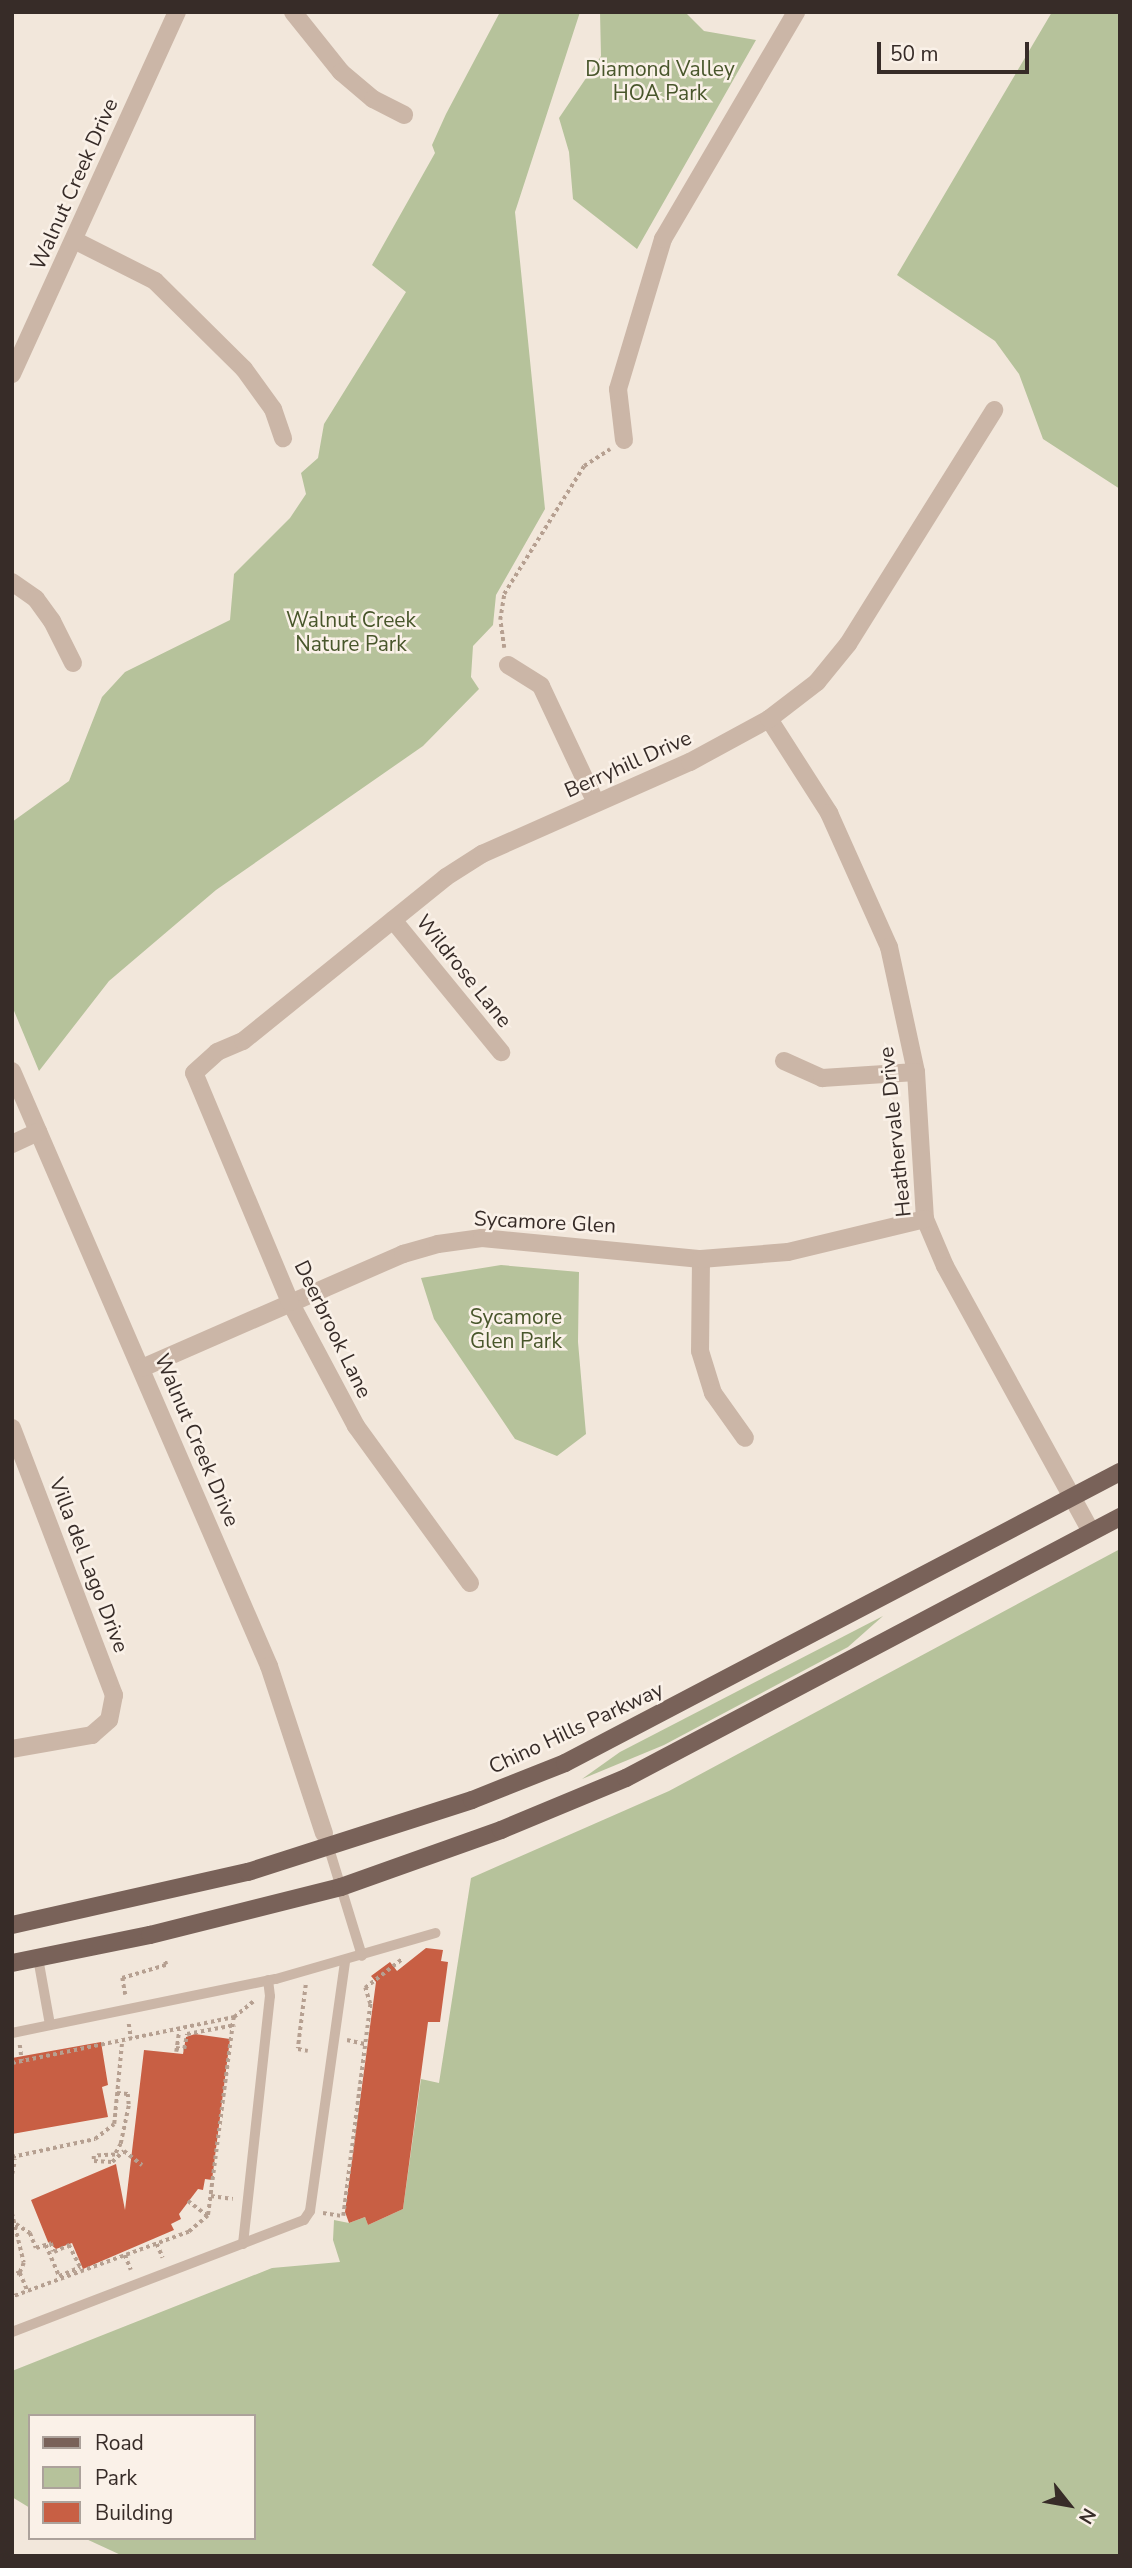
<!DOCTYPE html>
<html>
<head>
<meta charset="utf-8">
<style>
  body { margin:0 }
  #map { position:relative; width:1132px; height:2568px; overflow:hidden; background:#f2e7db; font-family:"Nunito Sans",sans-serif }
  div>[style] { position:absolute }
  [style*='--x'] { left:calc(var(--x)*1px); top:calc(var(--y)*1px); width:calc(var(--w)*1px); rotate:calc(var(--a)*1deg) }
  .green>* { inset:0; background:#b6c29b }
  .building>* { inset:0; background:#c85f44 }
  .path>* { height:3.5px; margin-top:-1.75px; transform-origin:0; background:repeating-linear-gradient(90deg,#b6a091 0 3.5px,transparent 0 7px) }
  .lane>* { height:10px; margin:-5px; padding:0 5px; transform-origin:5px; border-radius:5px; background:#cbb6a7 }
  .street>* { height:18px; margin:-9px; padding:0 9px; transform-origin:9px; border-radius:9px; background:#cbb6a7 }
  .primary>* { height:18px; margin:-9px; padding:0 9px; transform-origin:9px; border-radius:9px; background:#796259 }
  span { translate:-50% -50%; white-space:nowrap; text-align:center; line-height:1.15; -webkit-text-stroke:5px #faf1e8; paint-order:stroke }
  .park-label { font-size:21px; color:#48562b }
  .street-label { font-size:21px; color:#372c28 }
  .frame { position:absolute; inset:0; border:14px solid #372c28; pointer-events:none }
  .legend { position:absolute; left:28px; top:2414px; width:228px; height:126px; box-sizing:border-box; background:#faf1e8; border:2px solid #aca29b; margin:0; padding:9px 12px; list-style:none; font-size:21px; color:#372c28 }
  .legend li { display:flex; align-items:center; gap:14px; height:35px }
  .legend b { width:35px; border:2px solid #aca29b }
  .north { position:absolute; left:1034px; top:2470px; width:70px; height:70px; -webkit-text-stroke:5px #faf1e8; paint-order:stroke; rotate:121deg; font-size:19px; font-weight:700; line-height:28px; text-align:center; color:#372c28 }
  .north::after { content:''; display:block; margin:auto; width:24px; height:32px; background:#372c28; clip-path:polygon(50% 0,100% 100%,50% 72%,0 100%) }
  .scale { position:absolute; left:877px; top:42px; width:152px; height:32px; box-sizing:border-box; border:4px solid #372c28; border-top:0; padding-left:9px; font-size:21px; line-height:24px; white-space:nowrap; color:#372c28; -webkit-text-stroke:5px #faf1e8; paint-order:stroke }
</style>
</head>
<body>
<div id="map">
  <div class="green">
    <i style="clip-path:polygon(500px 12px,580px 12px,515px 212px,545px 509px,496px 595px,493px 625px,473px 646px,471px 677px,479px 689px,423px 746px,216px 890px,109px 981px,39px 1071px,12px 1006px,12px 822px,69px 781px,102px 697px,125px 672px,230px 620px,234px 574px,290px 518px,306px 494px,301px 473px,318px 458px,324px 424px,406px 292px,372px 265px,435px 153px,432px 145px,446px 114px)"></i>
    <i style="clip-path:polygon(600px 12px,685px 12px,704px 31px,756px 40px,637px 249px,573px 199px,569px 152px,559px 118px,601px 56px)"></i>
    <i style="clip-path:polygon(1052px 12px,1120px 12px,1120px 489px,1043px 439px,1019px 374px,995px 341px,897px 275px)"></i>
    <i style="clip-path:polygon(501px 1265px,579px 1272px,578px 1342px,586px 1434px,557px 1456px,515px 1439px,434px 1319px,421px 1278px)"></i>
    <i style="clip-path:polygon(1120px 1549px,1120px 2556px,123px 2556px,84px 2538px,254px 2538px,254px 2416px,30px 2416px,30px 2508px,12px 2497px,12px 2371px,272px 2268px,340px 2262px,333px 2240px,334px 2220px,349px 2223px,365px 2217px,368px 2225px,403px 2209px,421px 2079px,439px 2083px,471px 1878px,669px 1791px)"></i>
    <i style="clip-path:polygon(883px 1616px,848px 1647px,664px 1745px,582px 1779px,620px 1752px)"></i>
  </div>
  <div class="building">
    <i style="clip-path:polygon(426px 1948px,443px 1950px,441px 1961px,448px 1962px,440px 2022px,428px 2022px,403px 2209px,368px 2225px,365px 2217px,349px 2223px,345px 2212px,376px 1982px,371px 1976px,390px 1962px,397px 1971px)"></i>
    <i style="clip-path:polygon(195px 2034px,230px 2039px,212px 2180px,205px 2179px,203px 2190px,198px 2189px,179px 2214px,181px 2219px,171px 2224px,174px 2230px,83px 2269px,72px 2243px,56px 2249px,48px 2242px,31px 2200px,116px 2164px,125px 2210px,144px 2050px,183px 2054px,186px 2037px)"></i>
    <i style="clip-path:polygon(101px 2042px,108px 2085px,102px 2087px,108px 2117px,12px 2134px,12px 2058px)"></i>
  </div>
  <div class="path">
    <i style="--x:504;--y:648;--w:28;--a:-98"></i>
    <i style="--x:500;--y:620;--w:26;--a:-81"></i>
    <i style="--x:504;--y:594;--w:151;--a:-58"></i>
    <i style="--x:584;--y:466;--w:31;--a:-33"></i>
    <i style="--x:306;--y:1985;--w:64;--a:97.1"></i>
    <i style="--x:298;--y:2049;--w:10;--a:11"></i>
    <i style="--x:125;--y:1995;--w:17;--a:-100"></i>
    <i style="--x:122;--y:1978;--w:46;--a:-16.5"></i>
    <i style="--x:166;--y:1965;--w:6;--a:-108"></i>
    <i style="--x:234;--y:2017;--w:26;--a:-39"></i>
    <i style="--x:129;--y:2024;--w:15;--a:82"></i>
    <i style="--x:347;--y:2040;--w:18;--a:13"></i>
    <i style="--x:20;--y:2045;--w:16;--a:83"></i>
    <i style="--x:176;--y:2048;--w:8;--a:7"></i>
    <i style="--x:184;--y:2049;--w:15;--a:-79"></i>
    <i style="--x:187;--y:2034;--w:49;--a:-10.6"></i>
    <i style="--x:176;--y:2052;--w:22;--a:-82"></i>
    <i style="--x:12;--y:2063;--w:227;--a:-11.7"></i>
    <i style="--x:234;--y:2017;--w:201;--a:97.4"></i>
    <i style="--x:208;--y:2216;--w:25;--a:140"></i>
    <i style="--x:189;--y:2232;--w:189;--a:159.8"></i>
    <i style="--x:117;--y:2093;--w:11;--a:5"></i>
    <i style="--x:128;--y:2094;--w:12;--a:85"></i>
    <i style="--x:129;--y:2106;--w:39;--a:102"></i>
    <i style="--x:121;--y:2144;--w:13;--a:119"></i>
    <i style="--x:115;--y:2155;--w:21;--a:177"></i>
    <i style="--x:94;--y:2156;--w:5;--a:90"></i>
    <i style="--x:94;--y:2161;--w:18;--a:3"></i>
    <i style="--x:112;--y:2162;--w:16;--a:-43"></i>
    <i style="--x:124;--y:2151;--w:23;--a:38"></i>
    <i style="--x:12;--y:2157;--w:85;--a:-12.2"></i>
    <i style="--x:95;--y:2139;--w:24;--a:-38"></i>
    <i style="--x:114;--y:2124;--w:83;--a:-84.5"></i>
    <i style="--x:12;--y:2174;--w:15;--a:-79"></i>
    <i style="--x:211;--y:2196;--w:22;--a:8"></i>
    <i style="--x:188;--y:2201;--w:25;--a:37"></i>
    <i style="--x:12;--y:2213;--w:51;--a:76.5"></i>
    <i style="--x:24;--y:2263;--w:11;--a:112"></i>
    <i style="--x:20;--y:2273;--w:8;--a:166"></i>
    <i style="--x:323;--y:2213;--w:20;--a:9"></i>
    <i style="--x:343;--y:2216;--w:214;--a:-82.7"></i>
    <i style="--x:370;--y:2004;--w:17;--a:-107"></i>
    <i style="--x:365;--y:1988;--w:46;--a:-37.9"></i>
    <i style="--x:16;--y:2224;--w:17;--a:33"></i>
    <i style="--x:30;--y:2233;--w:16;--a:68"></i>
    <i style="--x:36;--y:2248;--w:16;--a:-18"></i>
    <i style="--x:51;--y:2243;--w:9;--a:72"></i>
    <i style="--x:54;--y:2252;--w:17;--a:-25"></i>
    <i style="--x:69;--y:2245;--w:29;--a:63"></i>
    <i style="--x:157;--y:2244;--w:15;--a:67"></i>
    <i style="--x:46;--y:2245;--w:34;--a:67"></i>
    <i style="--x:59;--y:2276;--w:23;--a:-23"></i>
    <i style="--x:125;--y:2255;--w:16;--a:68"></i>
    <i style="--x:20;--y:2273;--w:21;--a:67"></i>
    <i style="--x:12;--y:2286;--w:5;--a:90"></i>
  </div>
  <div class="lane">
    <i style="--x:327;--y:1842;--w:119;--a:72.9"></i>
    <i style="--x:38;--y:1958;--w:68;--a:79.8"></i>
    <i style="--x:12;--y:2033;--w:269;--a:-11.6"></i>
    <i style="--x:276;--y:1979;--w:166;--a:-16.1"></i>
    <i style="--x:243;--y:2244;--w:249;--a:-83.8"></i>
    <i style="--x:270;--y:1996;--w:16;--a:-97"></i>
    <i style="--x:12;--y:2332;--w:313;--a:-21"></i>
    <i style="--x:304;--y:2220;--w:11;--a:-56"></i>
    <i style="--x:310;--y:2211;--w:252;--a:-82"></i>
  </div>
  <div class="street">
    <i style="--x:293;--y:12;--w:77;--a:51.3"></i>
    <i style="--x:341;--y:72;--w:42;--a:40.2"></i>
    <i style="--x:373;--y:99;--w:35;--a:27"></i>
    <i style="--x:74;--y:240;--w:91;--a:26.8"></i>
    <i style="--x:155;--y:281;--w:125;--a:44.7"></i>
    <i style="--x:244;--y:369;--w:49;--a:54.1"></i>
    <i style="--x:273;--y:409;--w:31;--a:71"></i>
    <i style="--x:12;--y:374;--w:398;--a:-65.5"></i>
    <i style="--x:624;--y:440;--w:51;--a:-96.7"></i>
    <i style="--x:618;--y:389;--w:157;--a:-73.3"></i>
    <i style="--x:663;--y:239;--w:263;--a:-59.6"></i>
    <i style="--x:12;--y:582;--w:29;--a:35"></i>
    <i style="--x:36;--y:599;--w:27;--a:54"></i>
    <i style="--x:52;--y:621;--w:47;--a:63.4"></i>
    <i style="--x:508;--y:665;--w:39;--a:32"></i>
    <i style="--x:541;--y:686;--w:129;--a:64.8"></i>
    <i style="--x:769;--y:719;--w:112;--a:57.4"></i>
    <i style="--x:829;--y:813;--w:147;--a:65.9"></i>
    <i style="--x:889;--y:947;--w:128;--a:77.8"></i>
    <i style="--x:916;--y:1072;--w:147;--a:86.5"></i>
    <i style="--x:925;--y:1219;--w:51;--a:66.9"></i>
    <i style="--x:945;--y:1266;--w:303;--a:61.2"></i>
    <i style="--x:393;--y:920;--w:171;--a:50.7"></i>
    <i style="--x:784;--y:1061;--w:42;--a:24.1"></i>
    <i style="--x:822;--y:1078;--w:94;--a:-3.7"></i>
    <i style="--x:12;--y:1071;--w:648;--a:66.64"></i>
    <i style="--x:269;--y:1666;--w:176;--a:71.8"></i>
    <i style="--x:12;--y:1144;--w:29;--a:-25"></i>
    <i style="--x:701;--y:1259;--w:92;--a:90.6"></i>
    <i style="--x:700;--y:1351;--w:44;--a:72.8"></i>
    <i style="--x:713;--y:1393;--w:55;--a:54.6"></i>
    <i style="--x:142;--y:1368;--w:285;--a:-23.6"></i>
    <i style="--x:403;--y:1254;--w:36;--a:-16"></i>
    <i style="--x:438;--y:1244;--w:44;--a:-7.8"></i>
    <i style="--x:482;--y:1238;--w:220;--a:5.5"></i>
    <i style="--x:701;--y:1259;--w:87;--a:-4.6"></i>
    <i style="--x:788;--y:1252;--w:141;--a:-13.5"></i>
    <i style="--x:12;--y:1428;--w:286;--a:69.1"></i>
    <i style="--x:114;--y:1695;--w:25;--a:101"></i>
    <i style="--x:109;--y:1720;--w:23;--a:139"></i>
    <i style="--x:92;--y:1735;--w:81;--a:170.1"></i>
    <i style="--x:470;--y:1583;--w:194;--a:-126"></i>
    <i style="--x:356;--y:1426;--w:140;--a:-118"></i>
    <i style="--x:290;--y:1302;--w:248;--a:-112.7"></i>
    <i style="--x:194;--y:1073;--w:31;--a:-42"></i>
    <i style="--x:217;--y:1052;--w:28;--a:-23"></i>
    <i style="--x:243;--y:1041;--w:261;--a:-38.9"></i>
    <i style="--x:446;--y:877;--w:43;--a:-32.6"></i>
    <i style="--x:482;--y:854;--w:227;--a:-23.9"></i>
    <i style="--x:690;--y:762;--w:90;--a:-28.6"></i>
    <i style="--x:769;--y:719;--w:61;--a:-37.6"></i>
    <i style="--x:817;--y:682;--w:49;--a:-50.8"></i>
    <i style="--x:848;--y:644;--w:276;--a:-58"></i>
  </div>
  <div class="primary">
    <i style="--x:12;--y:1925;--w:242;--a:-12.7"></i>
    <i style="--x:248;--y:1872;--w:235;--a:-17.8"></i>
    <i style="--x:472;--y:1800;--w:100;--a:-21.7"></i>
    <i style="--x:565;--y:1763;--w:627;--a:-27.67"></i>
    <i style="--x:12;--y:1963;--w:141;--a:-11.5"></i>
    <i style="--x:150;--y:1935;--w:197;--a:-14.1"></i>
    <i style="--x:341;--y:1887;--w:170;--a:-19.6"></i>
    <i style="--x:501;--y:1830;--w:135;--a:-22.6"></i>
    <i style="--x:626;--y:1778;--w:559;--a:-27.85"></i>
  </div>
  <div class="park-label">
    <span style="left:660px;top:81px">Diamond Valley<br>HOA Park</span>
    <span style="left:351px;top:632px">Walnut Creek<br>Nature Park</span>
    <span style="left:516px;top:1329px">Sycamore<br>Glen Park</span>
  </div>
  <div class="street-label">
    <span style="left:74px;top:184px;rotate:-66deg">Walnut Creek Drive</span>
    <span style="left:628px;top:764px;rotate:-24deg">Berryhill Drive</span>
    <span style="left:464px;top:971px;rotate:51deg">Wildrose Lane</span>
    <span style="left:895px;top:1132px;rotate:-96deg">Heathervale Drive</span>
    <span style="left:545px;top:1222px;rotate:3deg">Sycamore Glen</span>
    <span style="left:333px;top:1329px;rotate:64deg">Deerbrook Lane</span>
    <span style="left:197px;top:1440px;rotate:67deg">Walnut Creek Drive</span>
    <span style="left:89px;top:1565px;rotate:69deg">Villa del Lago Drive</span>
    <span style="left:576px;top:1728px;rotate:-25deg">Chino Hills Parkway</span>
  </div>
  <div class="frame"></div>
  <ul class="legend">
  <li><b style="height:9px;background:#796259"></b>Road</li>
  <li><b style="height:19px;background:#b6c29b"></b>Park</li>
  <li><b style="height:19px;background:#c85f44"></b>Building</li>
  </ul>
  <div class="north">N</div>
  <div class="scale">50 m</div>
</div>
</body>
</html>
